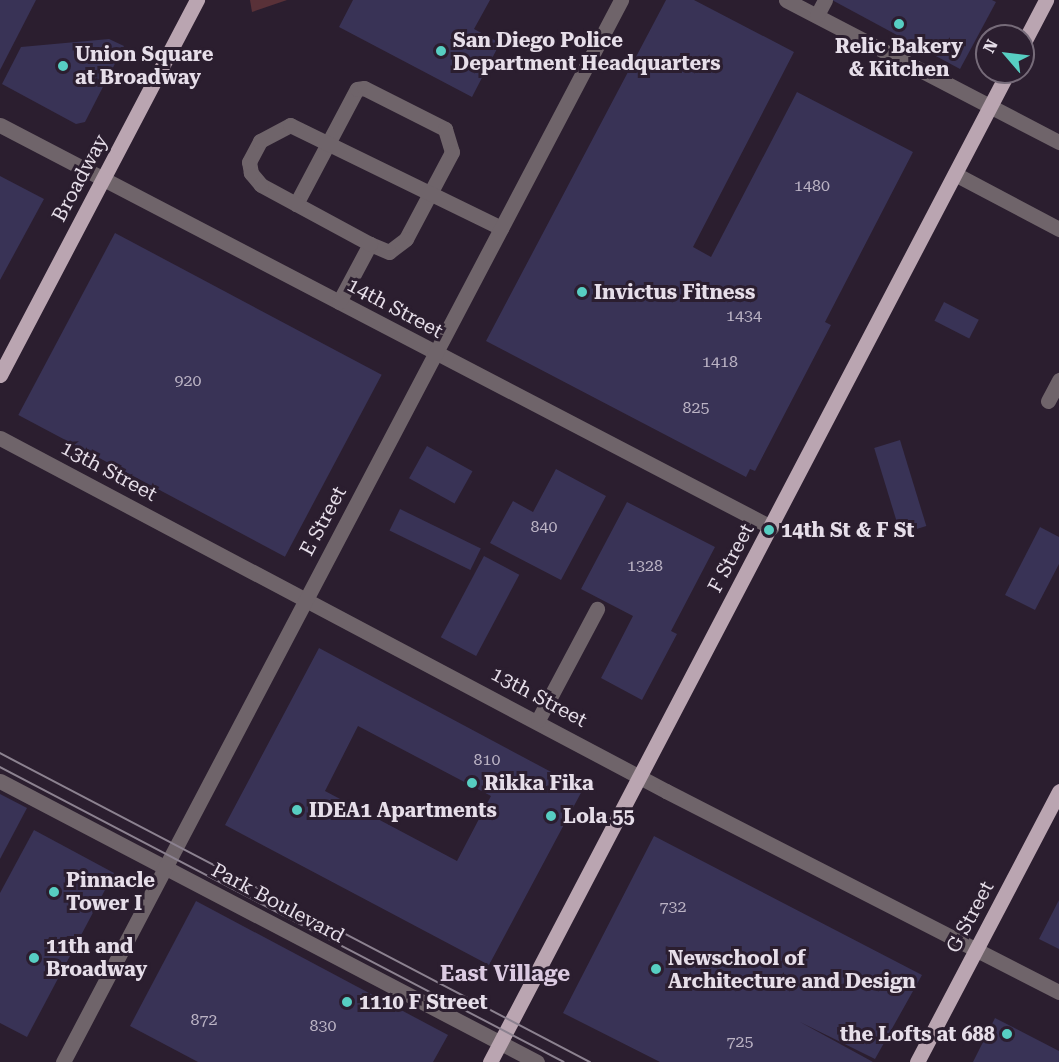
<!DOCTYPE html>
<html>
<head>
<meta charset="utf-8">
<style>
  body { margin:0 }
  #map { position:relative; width:1059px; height:1062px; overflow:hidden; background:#2b1e2f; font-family:"Roboto Serif",serif }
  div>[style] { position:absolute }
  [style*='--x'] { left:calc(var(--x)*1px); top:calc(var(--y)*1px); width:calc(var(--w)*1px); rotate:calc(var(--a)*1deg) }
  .green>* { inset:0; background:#593138 }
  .building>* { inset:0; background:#393356; transform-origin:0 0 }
  .minor>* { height:15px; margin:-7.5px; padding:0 7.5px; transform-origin:7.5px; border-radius:7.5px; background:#6f646a }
  .major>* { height:15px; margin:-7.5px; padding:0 7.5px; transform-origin:7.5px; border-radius:7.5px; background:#baa5b1 }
  .tram>* { height:1.5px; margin:-0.75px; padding:0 0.75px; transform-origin:0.75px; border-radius:0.75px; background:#8c8290 }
  .dots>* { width:16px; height:16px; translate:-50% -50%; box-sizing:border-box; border:3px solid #2b1e2f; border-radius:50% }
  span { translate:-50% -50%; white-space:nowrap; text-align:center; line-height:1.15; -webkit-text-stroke:6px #2b1e2f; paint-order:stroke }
  .number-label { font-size:16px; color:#bbb3c4 }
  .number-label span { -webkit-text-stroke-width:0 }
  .poi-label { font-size:20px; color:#e6dee9; font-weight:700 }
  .left { translate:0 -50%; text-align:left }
  .right { translate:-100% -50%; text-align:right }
  .street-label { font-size:20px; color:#e6dee9 }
  .quarter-label { font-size:22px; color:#dbcae1; font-weight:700 }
  .north { position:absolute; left:975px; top:24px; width:60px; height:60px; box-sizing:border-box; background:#2b1e2f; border:2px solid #766b79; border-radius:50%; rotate:298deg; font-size:16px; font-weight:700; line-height:24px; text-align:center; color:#e6dee9 }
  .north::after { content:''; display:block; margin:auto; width:21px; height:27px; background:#57cec2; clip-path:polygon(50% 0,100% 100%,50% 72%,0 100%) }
</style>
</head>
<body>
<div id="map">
  <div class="green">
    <i style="clip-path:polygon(250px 0,287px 0,252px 12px)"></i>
  </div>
  <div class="building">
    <i style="clip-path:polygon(0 0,36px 0,0 70px)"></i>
    <i style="clip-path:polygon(353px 0,490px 0,474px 29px,500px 43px,472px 97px,339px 27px)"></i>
    <i style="clip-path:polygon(666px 0,694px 0,794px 52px,693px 247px,711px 257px,797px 92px,913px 152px,825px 322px,831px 325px,755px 471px,750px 469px,746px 477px,486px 341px)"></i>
    <i style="clip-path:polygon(832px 0,992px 0,996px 2px,960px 69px)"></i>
    <i style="clip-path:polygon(109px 39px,124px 46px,85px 122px,76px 124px,2px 84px,21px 47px)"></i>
    <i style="clip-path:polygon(0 176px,44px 199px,0 280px)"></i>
    <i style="left:115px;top:233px;width:302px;height:206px;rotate:28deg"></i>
    <i style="left:944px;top:302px;width:39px;height:21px;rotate:27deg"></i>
    <i style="left:900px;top:440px;width:90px;height:27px;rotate:73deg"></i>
    <i style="left:427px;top:446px;width:52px;height:37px;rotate:29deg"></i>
    <i style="clip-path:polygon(556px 469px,606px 496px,561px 580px,490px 543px,513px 501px,533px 512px)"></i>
    <i style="clip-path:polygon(627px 502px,715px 547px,671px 631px,677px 634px,642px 700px,601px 678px,633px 616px,581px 589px)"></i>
    <i style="left:400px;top:509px;width:90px;height:24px;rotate:26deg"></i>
    <i style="clip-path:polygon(1040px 527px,1059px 537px,1059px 564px,1035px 610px,1005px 595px)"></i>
    <i style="left:484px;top:556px;width:40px;height:92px;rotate:28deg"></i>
    <i style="clip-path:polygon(evenodd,319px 648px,583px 789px,489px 965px,225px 825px,319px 648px,358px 726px,491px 796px,457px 861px,325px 791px,358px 726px)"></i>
    <i style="clip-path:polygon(0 794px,27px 808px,0 859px)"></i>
    <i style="clip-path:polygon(34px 830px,114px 873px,27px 1037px,0 1023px,0 893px)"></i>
    <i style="clip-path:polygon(654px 836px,922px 975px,875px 1059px,800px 1022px,873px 1062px,660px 1062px,563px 1013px)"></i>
    <i style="clip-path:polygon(1059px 900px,1059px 949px,1039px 939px)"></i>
    <i style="clip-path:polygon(196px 901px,448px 1035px,433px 1062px,198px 1062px,130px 1026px)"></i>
    <i style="clip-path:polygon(995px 1018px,1059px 1051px,1059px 1062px,973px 1062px)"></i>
  </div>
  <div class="minor">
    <i style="--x:786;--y:0;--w:308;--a:27.5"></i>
    <i style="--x:817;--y:15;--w:17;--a:-62"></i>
    <i style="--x:0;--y:125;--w:870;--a:27.54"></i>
    <i style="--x:955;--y:174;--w:118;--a:27.9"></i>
    <i style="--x:296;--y:204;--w:130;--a:-62.1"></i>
    <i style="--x:357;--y:89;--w:7;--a:-8"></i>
    <i style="--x:364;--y:88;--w:91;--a:26.8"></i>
    <i style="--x:445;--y:129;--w:24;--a:73"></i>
    <i style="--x:452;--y:152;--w:98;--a:117.9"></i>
    <i style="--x:406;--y:239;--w:21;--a:143"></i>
    <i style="--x:389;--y:252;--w:21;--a:-157"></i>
    <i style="--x:339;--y:302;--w:66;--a:-61.9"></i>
    <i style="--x:370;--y:244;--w:124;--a:-151.6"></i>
    <i style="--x:261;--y:185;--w:16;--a:-130"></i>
    <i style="--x:251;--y:173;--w:11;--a:-100"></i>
    <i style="--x:249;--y:162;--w:24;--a:-62"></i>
    <i style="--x:260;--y:141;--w:34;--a:-28"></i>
    <i style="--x:290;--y:125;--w:235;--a:26"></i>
    <i style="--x:1048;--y:401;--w:24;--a:-62"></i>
    <i style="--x:0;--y:438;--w:754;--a:27.92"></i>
    <i style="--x:666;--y:791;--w:441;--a:27.1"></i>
    <i style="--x:538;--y:720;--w:126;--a:-62"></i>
    <i style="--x:0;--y:781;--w:606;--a:27.62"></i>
    <i style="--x:63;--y:1062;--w:1200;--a:-62.28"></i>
  </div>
  <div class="major">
    <i style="--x:1023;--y:44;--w:50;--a:-62.4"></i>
    <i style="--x:0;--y:375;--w:424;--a:-62.3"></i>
    <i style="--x:490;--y:1062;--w:1117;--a:-62.38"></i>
    <i style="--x:917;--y:1062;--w:306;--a:-62.3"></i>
  </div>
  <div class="tram">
    <i style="--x:0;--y:753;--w:666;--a:27.64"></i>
    <i style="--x:0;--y:767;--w:636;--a:27.61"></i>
  </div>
  <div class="dots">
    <i style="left:899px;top:24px;background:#57cec2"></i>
    <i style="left:441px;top:51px;background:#57cec2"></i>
    <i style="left:63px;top:66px;background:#57cec2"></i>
    <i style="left:582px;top:292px;background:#57cec2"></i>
    <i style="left:769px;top:530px;background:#57cec2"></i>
    <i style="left:472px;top:783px;background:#57cec2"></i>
    <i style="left:297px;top:810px;background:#57cec2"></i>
    <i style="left:551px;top:816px;background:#57cec2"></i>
    <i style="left:54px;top:892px;background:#57cec2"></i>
    <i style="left:34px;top:958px;background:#57cec2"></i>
    <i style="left:656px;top:969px;background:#57cec2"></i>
    <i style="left:347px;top:1002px;background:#57cec2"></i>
    <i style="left:1007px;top:1034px;background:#57cec2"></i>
  </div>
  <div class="number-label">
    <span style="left:812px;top:186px">1480</span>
    <span style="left:744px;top:316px">1434</span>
    <span style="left:720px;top:362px">1418</span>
    <span style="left:188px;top:381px">920</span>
    <span style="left:696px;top:408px">825</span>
    <span style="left:544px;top:527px">840</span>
    <span style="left:645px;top:566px">1328</span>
    <span style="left:487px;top:760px">810</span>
    <span style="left:673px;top:907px">732</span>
    <span style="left:204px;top:1020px">872</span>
    <span style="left:323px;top:1026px">830</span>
    <span style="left:740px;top:1042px">725</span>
  </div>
  <div class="poi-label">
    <span class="left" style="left:453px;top:52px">San Diego Police<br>Department Headquarters</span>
    <span style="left:899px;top:58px">Relic Bakery<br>&amp; Kitchen</span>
    <span class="left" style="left:75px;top:66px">Union Square<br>at Broadway</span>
    <span class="left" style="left:594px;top:292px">Invictus Fitness</span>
    <span class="left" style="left:781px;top:530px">14th St &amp; F St</span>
    <span class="left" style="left:484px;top:783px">Rikka Fika</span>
    <span class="left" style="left:309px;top:810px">IDEA1 Apartments</span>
    <span class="left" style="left:563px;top:816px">Lola 55</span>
    <span class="left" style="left:66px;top:892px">Pinnacle<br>Tower I</span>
    <span class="left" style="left:46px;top:958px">11th and<br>Broadway</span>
    <span class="left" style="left:668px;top:970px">Newschool of<br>Architecture and Design</span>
    <span class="left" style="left:359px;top:1002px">1110 F Street</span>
    <span class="right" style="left:995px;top:1034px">the Lofts at 688</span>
  </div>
  <div class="street-label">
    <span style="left:80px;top:178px;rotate:-62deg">Broadway</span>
    <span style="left:395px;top:308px;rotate:28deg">14th Street</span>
    <span style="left:109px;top:471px;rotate:28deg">13th Street</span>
    <span style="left:323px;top:521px;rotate:-62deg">E Street</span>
    <span style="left:731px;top:558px;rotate:-62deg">F Street</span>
    <span style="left:539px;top:697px;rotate:28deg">13th Street</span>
    <span style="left:278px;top:903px;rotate:28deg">Park Boulevard</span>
    <span style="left:970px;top:917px;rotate:-62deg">G Street</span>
  </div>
  <div class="quarter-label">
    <span style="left:505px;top:974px">East Village</span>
  </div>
  <div class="north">N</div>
</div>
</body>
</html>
